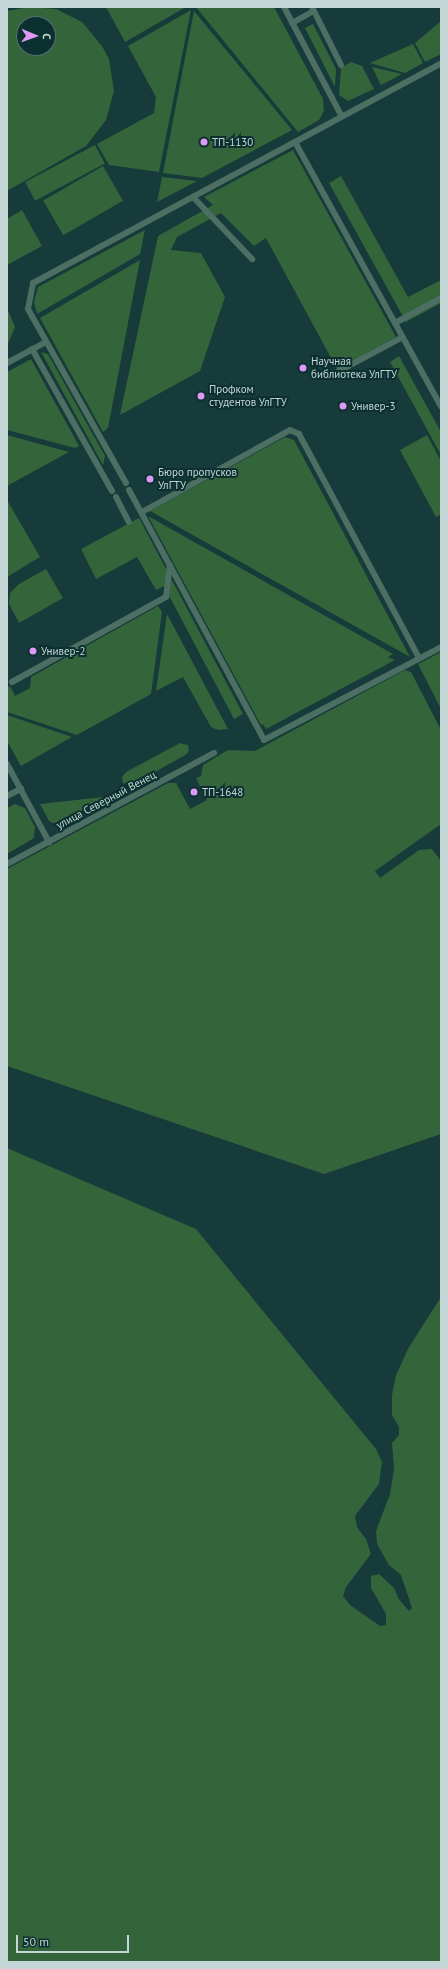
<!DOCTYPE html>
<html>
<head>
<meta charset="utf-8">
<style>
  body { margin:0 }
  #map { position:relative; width:448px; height:1969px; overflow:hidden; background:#173a3a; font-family:"PT Sans",sans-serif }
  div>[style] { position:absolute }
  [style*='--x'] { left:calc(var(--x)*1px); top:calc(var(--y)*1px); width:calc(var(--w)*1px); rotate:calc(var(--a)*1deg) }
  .green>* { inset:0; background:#346439; transform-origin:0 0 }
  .service>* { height:6px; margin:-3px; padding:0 3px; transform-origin:3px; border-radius:3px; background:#4d6f63 }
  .dots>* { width:11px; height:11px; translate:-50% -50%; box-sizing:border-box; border:2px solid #0c3030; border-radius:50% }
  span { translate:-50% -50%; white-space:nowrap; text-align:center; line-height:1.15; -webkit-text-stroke:4px #0c3030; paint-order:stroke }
  .poi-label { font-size:11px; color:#c3d6d5 }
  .left { translate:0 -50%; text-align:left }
  .street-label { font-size:11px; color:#c3d6d5 }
  .frame { position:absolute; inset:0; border:8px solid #c3d6d5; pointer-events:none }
  .north { position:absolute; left:16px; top:16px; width:40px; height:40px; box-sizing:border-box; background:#0c3030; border:1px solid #557272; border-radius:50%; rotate:92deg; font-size:11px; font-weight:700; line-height:16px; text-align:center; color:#c3d6d5 }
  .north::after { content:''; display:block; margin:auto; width:14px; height:18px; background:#dd99f4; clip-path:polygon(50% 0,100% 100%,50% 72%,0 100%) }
  .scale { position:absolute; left:16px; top:1935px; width:113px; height:18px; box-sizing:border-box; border:2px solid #c3d6d5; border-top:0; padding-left:5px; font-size:12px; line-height:14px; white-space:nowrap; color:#c3d6d5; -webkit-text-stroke:3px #0c3030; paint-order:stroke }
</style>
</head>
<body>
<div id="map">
  <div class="green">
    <i style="clip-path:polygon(evenodd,29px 7px,56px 9px,82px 22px,102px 46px,109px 59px,114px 91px,106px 120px,86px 146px,7px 191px,7px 11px,29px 7px,24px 24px,48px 24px,48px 48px,24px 48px,24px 24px)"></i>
    <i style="clip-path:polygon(106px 7px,186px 7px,125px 42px)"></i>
    <i style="clip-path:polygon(196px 7px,274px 7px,323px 99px,324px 111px,319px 120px,298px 132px)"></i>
    <i style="clip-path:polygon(191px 10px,159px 172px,109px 165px,97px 144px,154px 113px,156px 97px,128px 46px)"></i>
    <i style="clip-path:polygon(194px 11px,292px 130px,202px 178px,163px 173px)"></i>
    <i style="clip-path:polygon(441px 21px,441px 54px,425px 62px,415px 43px)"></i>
    <i style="clip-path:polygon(313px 24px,336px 69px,335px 87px,305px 28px)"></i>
    <i style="clip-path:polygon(413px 44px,423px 63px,405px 73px,370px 63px)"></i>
    <i style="clip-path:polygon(351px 62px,362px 66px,374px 89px,348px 101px,339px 95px,341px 68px)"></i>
    <i style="clip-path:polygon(372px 67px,402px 74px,381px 85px)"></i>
    <i style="left:95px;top:145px;width:21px;height:79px;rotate:62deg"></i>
    <i style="clip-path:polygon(293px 150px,396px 337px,337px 369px,266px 238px,254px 246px,221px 213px,177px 237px,171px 250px,201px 253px,225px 297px,200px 371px,120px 415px,158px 236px,213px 205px,204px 197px)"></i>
    <i style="left:103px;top:166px;width:40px;height:69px;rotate:60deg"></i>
    <i style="clip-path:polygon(341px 176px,408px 297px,441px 280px,441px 303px,406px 322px,329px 183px)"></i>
    <i style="clip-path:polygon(162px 177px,197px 181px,157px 202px)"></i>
    <i style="clip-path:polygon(22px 210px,42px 246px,7px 265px,7px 219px)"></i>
    <i style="clip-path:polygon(145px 230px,140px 254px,37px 314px,34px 302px,38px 287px)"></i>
    <i style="clip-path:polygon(140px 260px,108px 428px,103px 432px,40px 318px)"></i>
    <i style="clip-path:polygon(7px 308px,15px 327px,7px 346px)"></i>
    <i style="clip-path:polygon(41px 352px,48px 354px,105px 456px,103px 465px)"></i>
    <i style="clip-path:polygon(399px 356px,441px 432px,441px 455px,390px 362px)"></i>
    <i style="clip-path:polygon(31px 359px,79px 446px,75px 448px,7px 430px,7px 372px)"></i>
    <i style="clip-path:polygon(7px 435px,69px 452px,7px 486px)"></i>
    <i style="clip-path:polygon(427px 435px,441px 461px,441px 514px,436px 517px,400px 450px)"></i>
    <i style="clip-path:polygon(285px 437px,294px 440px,410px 657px,150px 511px)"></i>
    <i style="clip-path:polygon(7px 500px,40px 557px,7px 577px)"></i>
    <i style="clip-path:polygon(148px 516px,393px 654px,388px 657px,395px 660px,266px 729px,263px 724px,261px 725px)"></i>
    <i style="clip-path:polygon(139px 518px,243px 714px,234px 719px,164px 586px,156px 590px,137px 557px,96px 579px,81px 549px)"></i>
    <i style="clip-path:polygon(46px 569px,63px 598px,19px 623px,9px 604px,10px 593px,19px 584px)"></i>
    <i style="clip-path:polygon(158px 606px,162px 612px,151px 694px,77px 735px,7px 712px,7px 688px,10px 686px,15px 696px,30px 688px,31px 677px)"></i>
    <i style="clip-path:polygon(167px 614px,228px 729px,218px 730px,211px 727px,183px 677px,156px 691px)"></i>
    <i style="clip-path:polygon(441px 652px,441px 709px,418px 664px)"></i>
    <i style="clip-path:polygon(405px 670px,411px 672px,441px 730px,441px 824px,375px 871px,380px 878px,419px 850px,432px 849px,441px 861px,441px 1134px,324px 1174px,7px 1066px,7px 869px,168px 783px,176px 783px,190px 809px,207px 800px,196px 778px,201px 776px,203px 765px,228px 750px,255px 751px)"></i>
    <i style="clip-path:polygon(7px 715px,72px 737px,21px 766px,7px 741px)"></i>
    <i style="clip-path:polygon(180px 743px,188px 745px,189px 750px,187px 754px,132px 785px,123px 783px,122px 777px,126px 772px)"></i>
    <i style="clip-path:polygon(103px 797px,102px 801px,55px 824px,49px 821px,40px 804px)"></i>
    <i style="clip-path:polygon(15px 804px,25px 808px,35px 827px,34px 838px,7px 854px,7px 808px)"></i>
    <i style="clip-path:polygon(7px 1148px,196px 1229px,376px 1449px,382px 1462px,379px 1484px,355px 1516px,357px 1527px,366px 1539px,371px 1554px,346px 1587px,343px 1596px,350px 1605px,380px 1626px,386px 1625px,386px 1614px,371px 1588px,371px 1576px,379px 1574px,395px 1589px,398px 1598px,409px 1611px,412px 1608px,401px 1575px,389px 1565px,377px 1544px,376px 1531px,390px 1494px,394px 1469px,392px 1443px,399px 1435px,399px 1427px,392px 1415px,392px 1395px,396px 1375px,409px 1347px,441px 1297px,441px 1962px,7px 1962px)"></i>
  </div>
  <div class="service">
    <i style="--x:284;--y:7;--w:124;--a:62.2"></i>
    <i style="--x:312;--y:7;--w:65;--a:63.4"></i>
    <i style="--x:292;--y:23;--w:25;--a:-29"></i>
    <i style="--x:295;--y:142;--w:302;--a:61.1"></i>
    <i style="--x:193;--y:197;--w:86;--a:46.4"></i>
    <i style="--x:395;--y:323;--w:52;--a:-28.5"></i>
    <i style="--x:32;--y:349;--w:163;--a:60.6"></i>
    <i style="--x:7;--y:363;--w:44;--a:-28.3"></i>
    <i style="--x:339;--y:371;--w:72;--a:-28"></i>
    <i style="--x:126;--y:483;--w:200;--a:-119.4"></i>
    <i style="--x:28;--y:309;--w:26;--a:-79"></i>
    <i style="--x:33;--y:283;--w:464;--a:-28.3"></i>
    <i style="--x:129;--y:490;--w:284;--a:61.6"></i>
    <i style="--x:264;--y:740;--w:200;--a:-27.7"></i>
    <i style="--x:116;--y:497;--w:28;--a:63"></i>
    <i style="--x:142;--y:512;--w:169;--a:-29"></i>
    <i style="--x:290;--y:430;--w:10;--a:24"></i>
    <i style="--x:299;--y:434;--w:254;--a:61.8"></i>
    <i style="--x:12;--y:682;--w:176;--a:-28.9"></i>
    <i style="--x:166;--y:597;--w:32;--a:-83"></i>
    <i style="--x:7;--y:764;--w:89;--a:61.7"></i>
    <i style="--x:7;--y:796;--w:16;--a:-27"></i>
    <i style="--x:7;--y:864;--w:235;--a:-28.2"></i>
  </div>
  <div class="dots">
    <i style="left:204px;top:142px;background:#dd99f4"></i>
    <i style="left:303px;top:368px;background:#dd99f4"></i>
    <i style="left:201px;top:396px;background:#dd99f4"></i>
    <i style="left:343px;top:406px;background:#dd99f4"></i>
    <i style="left:150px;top:479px;background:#dd99f4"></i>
    <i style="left:33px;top:651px;background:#dd99f4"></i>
    <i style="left:194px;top:792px;background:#dd99f4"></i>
  </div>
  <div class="poi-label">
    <span class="left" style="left:212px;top:142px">ТП-1130</span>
    <span class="left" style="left:311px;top:368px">Научная<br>библиотека УлГТУ</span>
    <span class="left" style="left:209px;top:396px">Профком<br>студентов УлГТУ</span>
    <span class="left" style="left:351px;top:406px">Универ-3</span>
    <span class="left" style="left:158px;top:479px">Бюро пропусков<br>УлГТУ</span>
    <span class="left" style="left:41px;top:651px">Универ-2</span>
    <span class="left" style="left:202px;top:792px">ТП-1648</span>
  </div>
  <div class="street-label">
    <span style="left:106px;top:800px;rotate:-28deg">улица Северный Венец</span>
  </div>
  <div class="frame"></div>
  <div class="north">С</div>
  <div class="scale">50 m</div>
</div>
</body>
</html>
